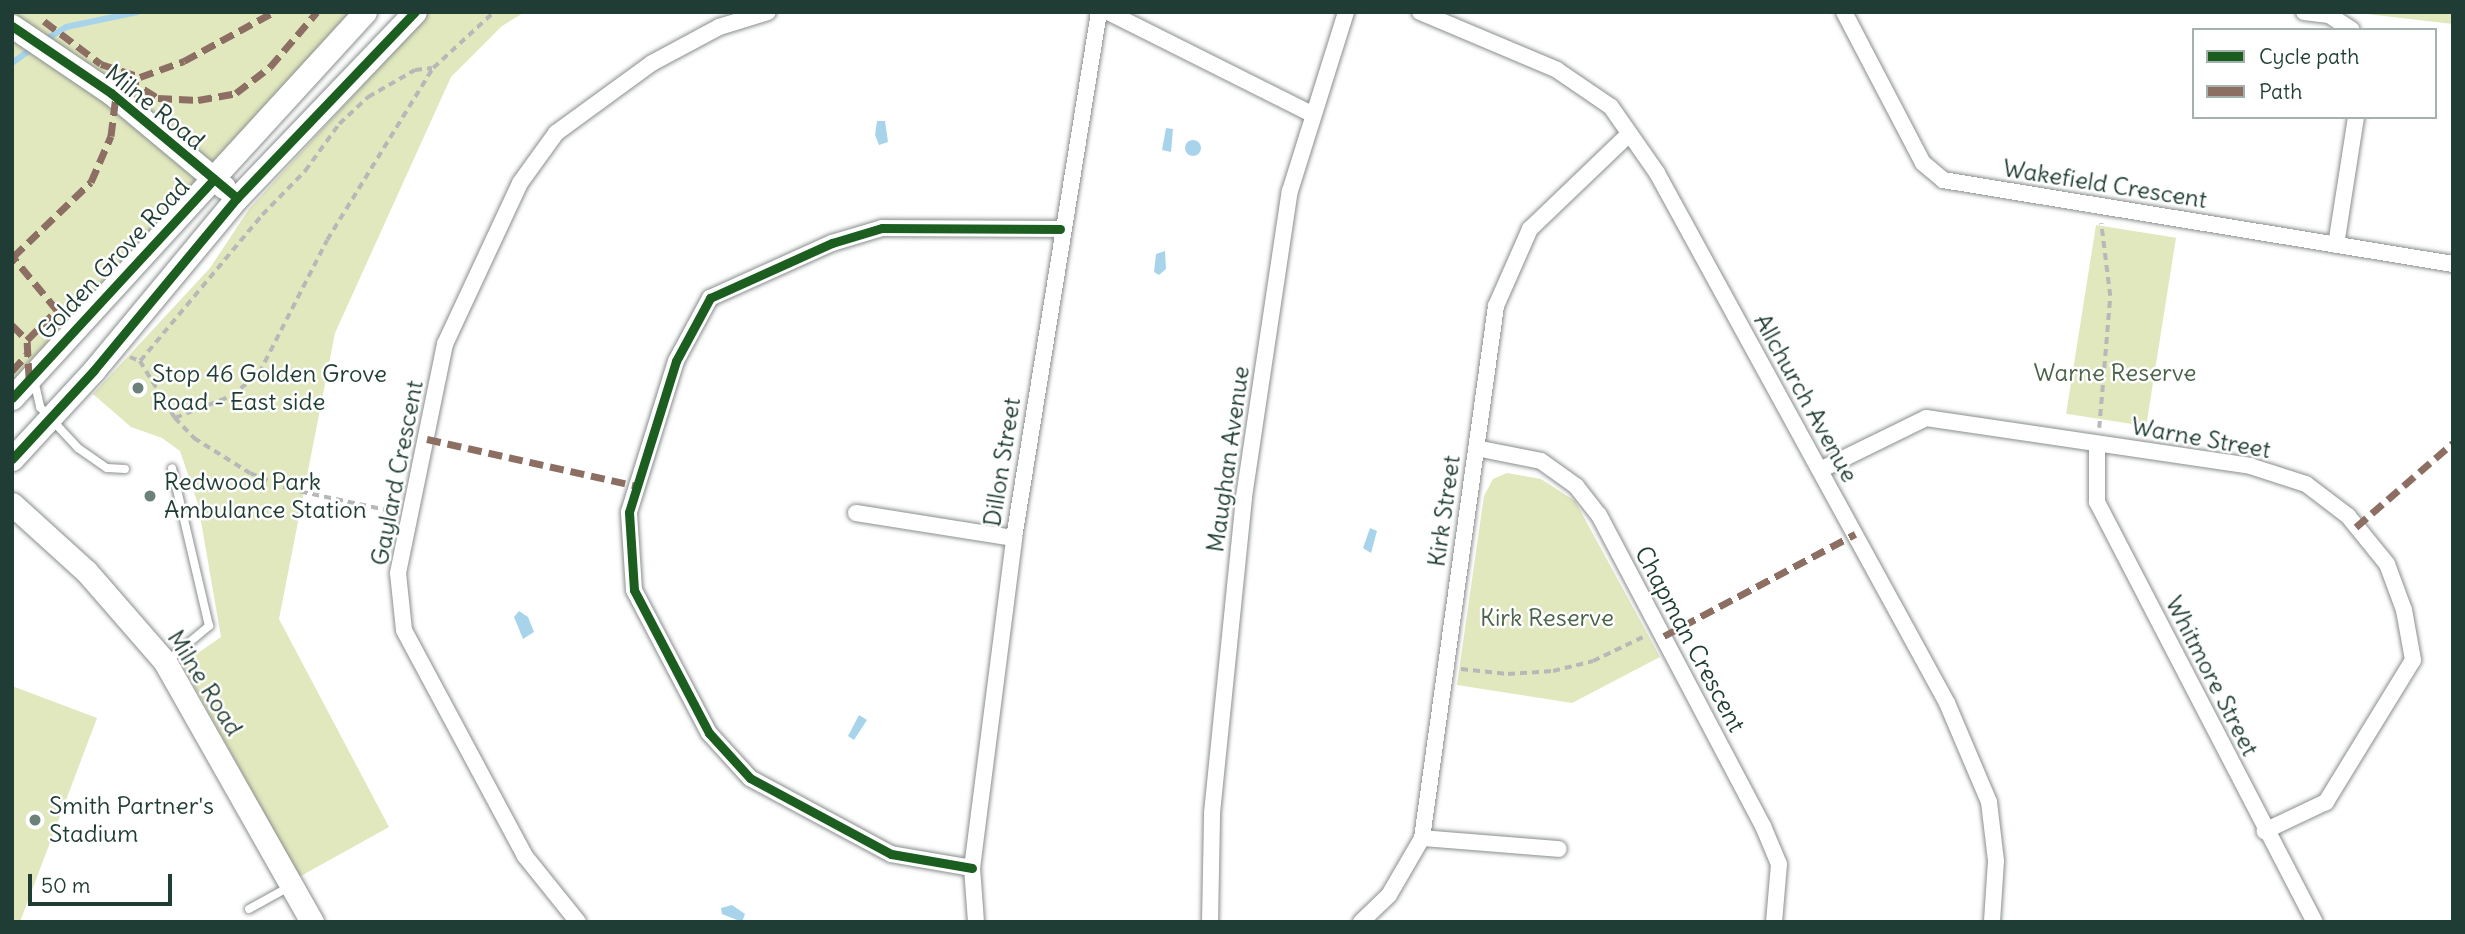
<!DOCTYPE html>
<html>
<head>
<meta charset="utf-8">
<style>
  body { margin:0 }
  #map { position:relative; width:2465px; height:934px; overflow:hidden; background:#fff; font-family:Delius,sans-serif }
  div>[style] { position:absolute }
  [style*='--x'] { left:calc(var(--x)*1px); top:calc(var(--y)*1px); width:calc(var(--w)*1px); rotate:calc(var(--a)*1deg) }
  .green>* { inset:0; background:#e1e8be; transform-origin:0 0 }
  .water>* { inset:0; background:#a8d4eb }
  .round { border-radius:50% }
  .stream>* { height:6px; margin:-3px; padding:0 3px; transform-origin:3px; border-radius:3px; background:#a8d4eb }
  .path>* { height:3.5px; margin-top:-1.75px; transform-origin:0; background:repeating-linear-gradient(90deg,#b6b9b8 0 7px,transparent 0 12px) }
  .roads { filter:drop-shadow(0 0 2px #898f8d) drop-shadow(0 0 2px #898f8d) }
  .service>* { height:8px; margin:-4px; padding:0 4px; transform-origin:4px; border-radius:4px; background:#fff }
  .minor>* { height:16px; margin:-8px; padding:0 8px; transform-origin:8px; border-radius:8px; background:#fff }
  .secondary>* { height:23px; margin:-11.5px; padding:0 11.5px; transform-origin:11.5px; border-radius:11.5px; background:#fff }
  .quiet>* { height:7px; margin-top:-3.5px; transform-origin:0; background:repeating-linear-gradient(90deg,#8d6e63 0 14px,transparent 0 21px) }
  .cycleway>* { height:9px; margin:-4.5px; padding:0 4.5px; transform-origin:4.5px; border-radius:4.5px; background:#1b5e20 }
  .dots>* { width:19px; height:19px; translate:-50% -50%; box-sizing:border-box; border:4px solid #fff; border-radius:50% }
  span { translate:-50% -50%; white-space:nowrap; text-align:center; line-height:1.15; -webkit-text-stroke:5px #fff; paint-order:stroke }
  .street-label { font-size:24px; color:#1f3d34 }
  .park-label { font-size:24px; color:#4a6349 }
  .poi-label { font-size:24px; color:#1f3d34 }
  .left { translate:0 -50%; text-align:left }
  .frame { position:absolute; inset:0; border:14px solid #1f3d34; pointer-events:none }
  .legend { position:absolute; left:2192px; top:28px; width:245px; height:91px; box-sizing:border-box; background:#fff; border:2px solid #a5b1ae; margin:0; padding:9px 12px; list-style:none; font-size:21px; color:#1f3d34 }
  .legend li { display:flex; align-items:center; gap:14px; height:35px }
  .legend b { width:35px; border:2px solid #a5b1ae }
  .scale { position:absolute; left:28px; top:874px; width:144px; height:32px; box-sizing:border-box; border:4px solid #1f3d34; border-top:0; padding-left:9px; font-size:21px; line-height:24px; white-space:nowrap; color:#1f3d34; -webkit-text-stroke:5px #fff; paint-order:stroke }
</style>
</head>
<body>
<div id="map">
  <div class="green">
    <i style="clip-path:polygon(12px 12px,365px 12px,12px 397px)"></i>
    <i style="clip-path:polygon(430px 12px,525px 12px,502px 26px,451px 77px,335px 333px,279px 619px,389px 827px,299px 877px,182px 664px,221px 637px,198px 504px,180px 451px,162px 438px,131px 427px,93px 394px,210px 268px,249px 209px)"></i>
    <i style="clip-path:polygon(2349px 12px,2453px 12px,2453px 24px)"></i>
    <i style="left:2096px;top:225px;width:81px;height:191px;rotate:9deg"></i>
    <i style="clip-path:polygon(1507px 473px,1541px 479px,1575px 501px,1660px 657px,1572px 703px,1457px 685px,1484px 496px,1493px 479px)"></i>
    <i style="clip-path:polygon(12px 686px,97px 718px,20px 922px,12px 922px)"></i>
  </div>
  <div class="water">
    <i style="clip-path:polygon(877px 121px,885px 121px,888px 142px,879px 145px,875px 135px)"></i>
    <i style="clip-path:polygon(1166px 128px,1173px 129px,1171px 152px,1162px 150px)"></i>
    <i class="round" style="left:1185px;top:140px;width:16px;height:16px"></i>
    <i style="clip-path:polygon(1165px 251px,1166px 269px,1159px 275px,1154px 272px,1156px 254px)"></i>
    <i style="clip-path:polygon(1370px 528px,1377px 531px,1371px 553px,1363px 548px)"></i>
    <i style="clip-path:polygon(519px 611px,528px 617px,534px 632px,523px 639px,514px 617px)"></i>
    <i style="clip-path:polygon(859px 715px,867px 720px,854px 740px,848px 736px)"></i>
    <i style="clip-path:polygon(732px 905px,745px 914px,742px 922px,722px 914px,721px 908px)"></i>
  </div>
  <div class="stream">
    <i style="--x:43;--y:41;--w:27;--a:-31"></i>
    <i style="--x:66;--y:27;--w:73;--a:-11.9"></i>
    <i style="--x:12;--y:63;--w:27;--a:-36"></i>
  </div>
  <div class="path">
    <i style="--x:130;--y:357;--w:11;--a:22"></i>
    <i style="--x:140;--y:361;--w:67;--a:58.4"></i>
    <i style="--x:175;--y:418;--w:28;--a:46"></i>
    <i style="--x:194;--y:438;--w:66;--a:32"></i>
    <i style="--x:250;--y:473;--w:42;--a:22.3"></i>
    <i style="--x:289;--y:489;--w:108;--a:12.2"></i>
    <i style="--x:140;--y:361;--w:190;--a:-50.1"></i>
    <i style="--x:262;--y:215;--w:62;--a:-45.7"></i>
    <i style="--x:305;--y:171;--w:58;--a:-54.1"></i>
    <i style="--x:339;--y:124;--w:40;--a:-43"></i>
    <i style="--x:368;--y:97;--w:54;--a:-29.9"></i>
    <i style="--x:415;--y:70;--w:17;--a:-7"></i>
    <i style="--x:175;--y:418;--w:60;--a:-21.4"></i>
    <i style="--x:231;--y:396;--w:36;--a:-39"></i>
    <i style="--x:259;--y:373;--w:149;--a:-62.9"></i>
    <i style="--x:327;--y:240;--w:202;--a:-58.4"></i>
    <i style="--x:433;--y:68;--w:83;--a:-42.6"></i>
    <i style="--x:2099;--y:428;--w:132;--a:-85.2"></i>
    <i style="--x:2110;--y:296;--w:73;--a:-97.1"></i>
    <i style="--x:1461;--y:669;--w:47;--a:6.1"></i>
    <i style="--x:1508;--y:674;--w:45;--a:-3.8"></i>
    <i style="--x:1553;--y:671;--w:41;--a:-14"></i>
    <i style="--x:1593;--y:661;--w:58;--a:-25.7"></i>
  </div>
  <div class="roads">
    <div class="service">
      <i style="--x:34;--y:380;--w:28;--a:77"></i>
      <i style="--x:40;--y:407;--w:56;--a:47.2"></i>
      <i style="--x:78;--y:448;--w:35;--a:35"></i>
      <i style="--x:107;--y:468;--w:18;--a:3"></i>
      <i style="--x:167;--y:661;--w:55;--a:-39.8"></i>
      <i style="--x:209;--y:626;--w:162;--a:-103.2"></i>
      <i style="--x:249;--y:909;--w:46;--a:-28.8"></i>
    </div>
    <div class="minor">
      <i style="--x:1108;--y:12;--w:228;--a:26.6"></i>
      <i style="--x:1420;--y:12;--w:149;--a:22.9"></i>
      <i style="--x:1557;--y:70;--w:65;--a:34.4"></i>
      <i style="--x:1611;--y:107;--w:80;--a:55.1"></i>
      <i style="--x:1657;--y:173;--w:604;--a:61.31"></i>
      <i style="--x:1947;--y:703;--w:108;--a:67"></i>
      <i style="--x:1989;--y:802;--w:59;--a:83.2"></i>
      <i style="--x:1996;--y:861;--w:61;--a:93.8"></i>
      <i style="--x:1844;--y:12;--w:170;--a:62.4"></i>
      <i style="--x:1923;--y:163;--w:26;--a:40"></i>
      <i style="--x:1943;--y:180;--w:517;--a:9.35"></i>
      <i style="--x:2304;--y:12;--w:25;--a:7"></i>
      <i style="--x:2329;--y:15;--w:27;--a:33"></i>
      <i style="--x:2336;--y:245;--w:130;--a:-81.1"></i>
      <i style="--x:2097;--y:444;--w:58;--a:90"></i>
      <i style="--x:2097;--y:502;--w:473;--a:62.6"></i>
      <i style="--x:1476;--y:448;--w:66;--a:11.3"></i>
      <i style="--x:1541;--y:461;--w:43;--a:35.5"></i>
      <i style="--x:1576;--y:486;--w:37;--a:52"></i>
      <i style="--x:1599;--y:515;--w:352;--a:62.2"></i>
      <i style="--x:1763;--y:826;--w:41;--a:67.2"></i>
      <i style="--x:1779;--y:864;--w:58;--a:94.9"></i>
      <i style="--x:1820;--y:470;--w:118;--a:-26.1"></i>
      <i style="--x:1926;--y:418;--w:328;--a:8.4"></i>
      <i style="--x:2250;--y:466;--w:59;--a:17.8"></i>
      <i style="--x:2306;--y:484;--w:53;--a:37.3"></i>
      <i style="--x:2348;--y:516;--w:62;--a:50.9"></i>
      <i style="--x:2387;--y:564;--w:49;--a:69.7"></i>
      <i style="--x:2404;--y:610;--w:51;--a:79.8"></i>
      <i style="--x:2413;--y:660;--w:167;--a:121.5"></i>
      <i style="--x:2326;--y:802;--w:68;--a:154.6"></i>
      <i style="--x:856;--y:513;--w:160;--a:9"></i>
      <i style="--x:1422;--y:838;--w:137;--a:4.6"></i>
      <i style="--x:972;--y:868;--w:82;--a:-170.2"></i>
      <i style="--x:891;--y:854;--w:160;--a:-151.7"></i>
      <i style="--x:750;--y:778;--w:61;--a:-132.3"></i>
      <i style="--x:709;--y:733;--w:161;--a:-117.7"></i>
      <i style="--x:634;--y:590;--w:78;--a:-93.7"></i>
      <i style="--x:629;--y:512;--w:158;--a:-72.7"></i>
      <i style="--x:676;--y:361;--w:72;--a:-61.6"></i>
      <i style="--x:710;--y:298;--w:134;--a:-24.3"></i>
      <i style="--x:832;--y:243;--w:52;--a:-16.7"></i>
      <i style="--x:882;--y:228;--w:178;--a:0.3"></i>
      <i style="--x:578;--y:922;--w:85;--a:-128.8"></i>
      <i style="--x:525;--y:856;--w:256;--a:-118.2"></i>
      <i style="--x:404;--y:630;--w:57;--a:-96"></i>
      <i style="--x:398;--y:573;--w:234;--a:-78.4"></i>
      <i style="--x:445;--y:344;--w:178;--a:-65"></i>
      <i style="--x:520;--y:183;--w:62;--a:-54.2"></i>
      <i style="--x:556;--y:133;--w:119;--a:-36.1"></i>
      <i style="--x:652;--y:63;--w:76;--a:-28.2"></i>
      <i style="--x:719;--y:27;--w:51;--a:-17"></i>
      <i style="--x:976;--y:922;--w:54;--a:-94.2"></i>
      <i style="--x:972;--y:868;--w:333;--a:-82.7"></i>
      <i style="--x:1014;--y:538;--w:533;--a:-80.82"></i>
      <i style="--x:1210;--y:922;--w:109;--a:-88.9"></i>
      <i style="--x:1212;--y:813;--w:318;--a:-84.2"></i>
      <i style="--x:1244;--y:497;--w:309;--a:-81.5"></i>
      <i style="--x:1290;--y:191;--w:188;--a:-72.6"></i>
      <i style="--x:1361;--y:922;--w:39;--a:-44"></i>
      <i style="--x:1389;--y:895;--w:66;--a:-59.9"></i>
      <i style="--x:1422;--y:838;--w:537;--a:-82.08"></i>
      <i style="--x:1496;--y:306;--w:84;--a:-66.2"></i>
      <i style="--x:1530;--y:229;--w:137;--a:-43.8"></i>
    </div>
    <div class="secondary">
      <i style="--x:12;--y:26;--w:120;--a:34.1"></i>
      <i style="--x:111;--y:93;--w:147;--a:39.8"></i>
      <i style="--x:12;--y:398;--w:523;--a:-47.56"></i>
      <i style="--x:12;--y:459;--w:121;--a:-47.3"></i>
      <i style="--x:94;--y:370;--w:224;--a:-50.3"></i>
      <i style="--x:237;--y:198;--w:257;--a:-46.3"></i>
      <i style="--x:12;--y:504;--w:100;--a:42.2"></i>
      <i style="--x:86;--y:571;--w:121;--a:49"></i>
      <i style="--x:165;--y:662;--w:299;--a:60.5"></i>
    </div>
  </div>
  <div class="quiet">
    <i style="--x:44;--y:21;--w:71;--a:37"></i>
    <i style="--x:101;--y:64;--w:41;--a:18.4"></i>
    <i style="--x:140;--y:77;--w:47;--a:-20"></i>
    <i style="--x:184;--y:61;--w:102;--a:-28.6"></i>
    <i style="--x:126;--y:78;--w:38;--a:32"></i>
    <i style="--x:158;--y:98;--w:40;--a:2.9"></i>
    <i style="--x:198;--y:100;--w:39;--a:-10"></i>
    <i style="--x:236;--y:93;--w:43;--a:-37.4"></i>
    <i style="--x:270;--y:67;--w:72;--a:-49.5"></i>
    <i style="--x:12;--y:325;--w:21;--a:45"></i>
    <i style="--x:12;--y:371;--w:24;--a:-48"></i>
    <i style="--x:29;--y:377;--w:37;--a:-93"></i>
    <i style="--x:27;--y:340;--w:42;--a:-45"></i>
    <i style="--x:57;--y:310;--w:69;--a:-129.7"></i>
    <i style="--x:13;--y:257;--w:108;--a:-43.9"></i>
    <i style="--x:91;--y:182;--w:50;--a:-66.5"></i>
    <i style="--x:111;--y:136;--w:39;--a:-83"></i>
    <i style="--x:427;--y:439;--w:215;--a:12.6"></i>
    <i style="--x:2356;--y:527;--w:128;--a:-40.9"></i>
    <i style="--x:1664;--y:636;--w:217;--a:-28.1"></i>
  </div>
  <div class="cycleway">
    <i style="--x:12;--y:26;--w:120;--a:34.1"></i>
    <i style="--x:111;--y:93;--w:164;--a:39.8"></i>
    <i style="--x:12;--y:398;--w:298;--a:-47.3"></i>
    <i style="--x:12;--y:459;--w:121;--a:-47.3"></i>
    <i style="--x:94;--y:370;--w:224;--a:-50.3"></i>
    <i style="--x:237;--y:198;--w:257;--a:-46.3"></i>
    <i style="--x:972;--y:868;--w:82;--a:-170.2"></i>
    <i style="--x:891;--y:854;--w:160;--a:-151.7"></i>
    <i style="--x:750;--y:778;--w:61;--a:-132.3"></i>
    <i style="--x:709;--y:733;--w:161;--a:-117.7"></i>
    <i style="--x:634;--y:590;--w:78;--a:-93.7"></i>
    <i style="--x:629;--y:512;--w:158;--a:-72.7"></i>
    <i style="--x:676;--y:361;--w:72;--a:-61.6"></i>
    <i style="--x:710;--y:298;--w:134;--a:-24.3"></i>
    <i style="--x:832;--y:243;--w:52;--a:-16.7"></i>
    <i style="--x:882;--y:228;--w:178;--a:0.3"></i>
  </div>
  <div class="dots">
    <i style="left:138px;top:388px;background:#6d817b"></i>
    <i style="left:150px;top:496px;background:#6d817b"></i>
    <i style="left:35px;top:820px;background:#6d817b"></i>
  </div>
  <div class="street-label">
    <span style="left:155px;top:107px;rotate:39deg">Milne Road</span>
    <span style="left:2105px;top:184px;rotate:9deg">Wakefield Crescent</span>
    <span style="left:113px;top:259px;rotate:-47deg">Golden Grove Road</span>
    <span style="left:1806px;top:398px;rotate:61deg">Allchurch Avenue</span>
    <span style="left:2201px;top:438px;rotate:10deg">Warne Street</span>
    <span style="left:1228px;top:459px;rotate:-82deg">Maughan Avenue</span>
    <span style="left:1002px;top:462px;rotate:-81deg">Dillon Street</span>
    <span style="left:397px;top:473px;rotate:-79deg">Gaylard Crescent</span>
    <span style="left:1444px;top:511px;rotate:-82deg">Kirk Street</span>
    <span style="left:1690px;top:639px;rotate:62deg">Chapman Crescent</span>
    <span style="left:2212px;top:676px;rotate:63deg">Whitmore Street</span>
    <span style="left:205px;top:683px;rotate:58deg">Milne Road</span>
  </div>
  <div class="park-label">
    <span style="left:2115px;top:373px">Warne Reserve</span>
    <span style="left:1547px;top:618px">Kirk Reserve</span>
  </div>
  <div class="poi-label">
    <span class="left" style="left:152px;top:388px">Stop 46 Golden Grove<br>Road - East side</span>
    <span class="left" style="left:164px;top:496px">Redwood Park<br>Ambulance Station</span>
    <span class="left" style="left:49px;top:820px">Smith Partner's<br>Stadium</span>
  </div>
  <div class="frame"></div>
  <ul class="legend">
  <li><b style="height:9px;background:#1b5e20"></b>Cycle path</li>
  <li><b style="height:9px;background:#8d6e63"></b>Path</li>
  </ul>
  <div class="scale">50 m</div>
</div>
</body>
</html>
